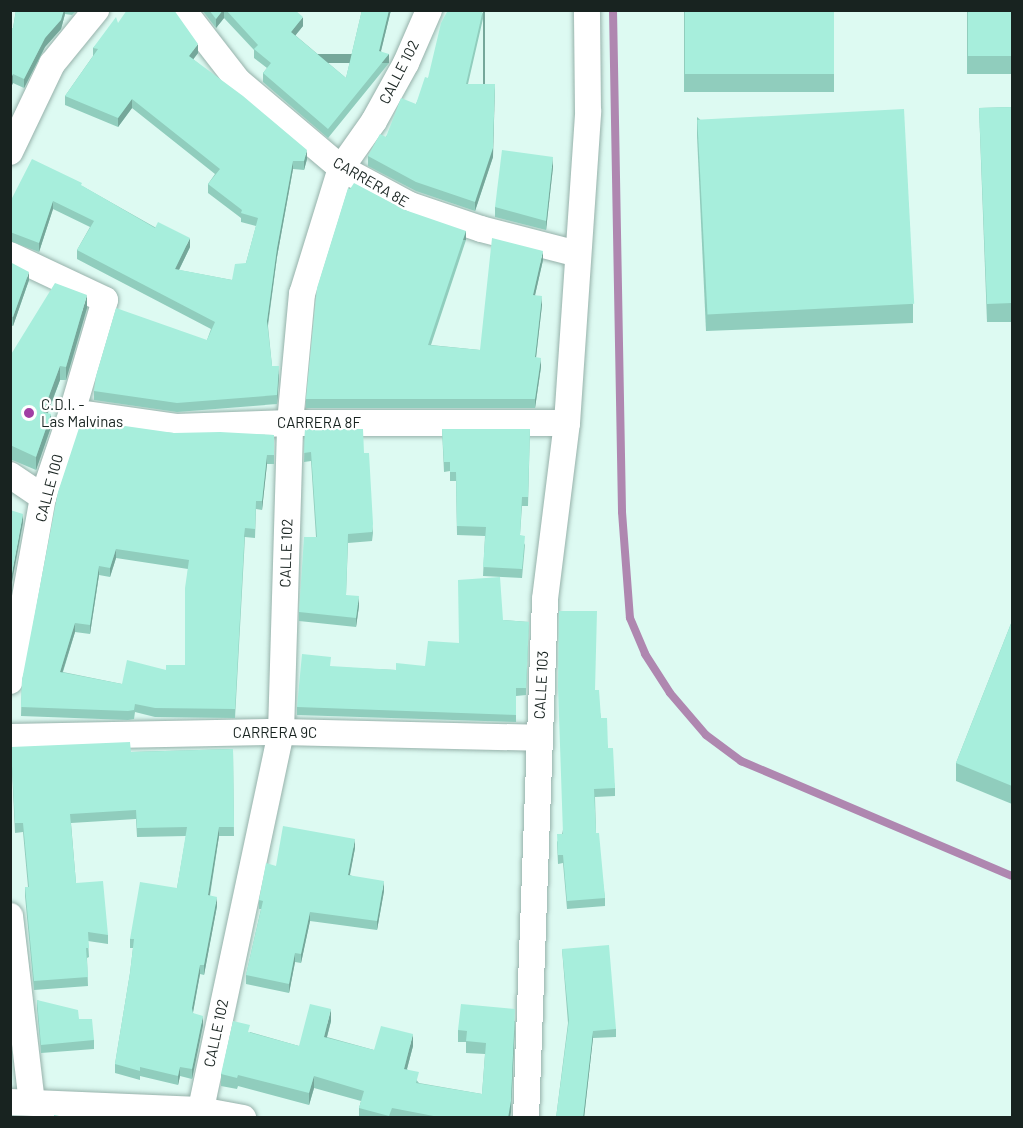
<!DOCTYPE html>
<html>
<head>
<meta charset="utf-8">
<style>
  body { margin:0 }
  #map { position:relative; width:1023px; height:1128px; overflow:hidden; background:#ddfaf2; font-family:Barlow,sans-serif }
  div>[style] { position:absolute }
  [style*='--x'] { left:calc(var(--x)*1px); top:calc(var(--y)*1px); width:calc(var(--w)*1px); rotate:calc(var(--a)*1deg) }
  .stream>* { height:8px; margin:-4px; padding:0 4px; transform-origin:4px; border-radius:4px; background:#af87b0 }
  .roads { filter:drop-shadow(0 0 2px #96b1aa) drop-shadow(0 0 2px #96b1aa) }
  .minor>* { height:26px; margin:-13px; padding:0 13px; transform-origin:13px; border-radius:13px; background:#fff }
  .wall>* { inset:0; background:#90cdbd; transform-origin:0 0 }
  .shaded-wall>* { inset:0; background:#75a79a; transform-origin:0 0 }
  .building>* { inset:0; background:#a7eedc; transform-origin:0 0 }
  .dots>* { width:16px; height:16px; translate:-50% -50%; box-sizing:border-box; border:3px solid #fff; border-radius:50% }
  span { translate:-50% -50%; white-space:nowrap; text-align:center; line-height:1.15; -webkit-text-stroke:4.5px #fff; paint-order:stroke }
  .street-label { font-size:15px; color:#182320 }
  .poi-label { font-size:15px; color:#182320 }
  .left { translate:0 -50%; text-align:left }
  .frame { position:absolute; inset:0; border:12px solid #182320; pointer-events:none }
</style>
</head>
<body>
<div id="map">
  <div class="stream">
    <i style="--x:613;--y:10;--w:502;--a:88.97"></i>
    <i style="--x:622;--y:512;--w:106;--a:85.7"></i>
    <i style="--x:630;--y:618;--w:39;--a:67"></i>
    <i style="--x:645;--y:654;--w:46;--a:57.3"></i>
    <i style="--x:670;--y:693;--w:55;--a:49.4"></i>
    <i style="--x:706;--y:735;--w:44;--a:36.6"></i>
    <i style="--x:741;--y:761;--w:294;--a:23"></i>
  </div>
  <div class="roads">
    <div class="minor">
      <i style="--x:183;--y:10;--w:90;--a:52.2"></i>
      <i style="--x:238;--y:81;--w:135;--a:40.2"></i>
      <i style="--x:341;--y:168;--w:78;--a:28.2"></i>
      <i style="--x:410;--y:205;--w:75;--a:18.7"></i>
      <i style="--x:481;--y:229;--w:100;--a:14.5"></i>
      <i style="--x:10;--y:152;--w:98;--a:-64.5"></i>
      <i style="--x:52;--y:64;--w:70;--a:-50.8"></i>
      <i style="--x:10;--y:255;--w:105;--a:25.3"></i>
      <i style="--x:105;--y:300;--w:117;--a:106.4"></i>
      <i style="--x:72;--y:412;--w:90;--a:108.8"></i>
      <i style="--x:43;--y:497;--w:187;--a:100.2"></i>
      <i style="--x:72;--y:412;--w:105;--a:8.2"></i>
      <i style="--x:176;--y:427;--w:114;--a:-2"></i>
      <i style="--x:290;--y:423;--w:277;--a:0"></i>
      <i style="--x:10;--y:475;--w:40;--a:34"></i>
      <i style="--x:10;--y:737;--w:271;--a:-1.1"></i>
      <i style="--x:281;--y:732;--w:258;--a:1.3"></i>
      <i style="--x:10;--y:916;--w:187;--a:83.3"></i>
      <i style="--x:10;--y:1102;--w:190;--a:2.4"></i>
      <i style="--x:200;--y:1110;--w:44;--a:10.5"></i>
      <i style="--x:199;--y:1118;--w:395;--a:-78"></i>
      <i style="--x:281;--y:732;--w:309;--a:-88.3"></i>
      <i style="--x:290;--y:423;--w:130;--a:-84.7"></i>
      <i style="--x:302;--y:294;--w:132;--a:-72.8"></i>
      <i style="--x:341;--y:168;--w:57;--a:-54.9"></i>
      <i style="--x:374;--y:121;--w:66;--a:-61.1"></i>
      <i style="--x:406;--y:63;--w:58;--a:-66.5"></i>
      <i style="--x:526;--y:1118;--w:519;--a:-87.9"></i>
      <i style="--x:545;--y:599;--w:177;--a:-82.9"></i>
      <i style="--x:567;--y:423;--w:313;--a:-86.1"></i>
      <i style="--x:588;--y:111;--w:101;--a:-90.6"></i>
    </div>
  </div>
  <div class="wall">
    <i style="clip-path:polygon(16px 10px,77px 10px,72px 15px,65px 14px,61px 29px,45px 47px,24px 88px,13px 83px,10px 89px,10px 28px,13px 28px)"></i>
    <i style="clip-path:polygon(202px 10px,295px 10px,303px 26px,295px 35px,346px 78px,362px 10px,391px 10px,381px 51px,389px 63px,328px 138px,263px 82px,263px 73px,267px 68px,254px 58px,254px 50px,224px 18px,216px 28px)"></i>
    <i style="clip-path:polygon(485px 10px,468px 84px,493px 157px,475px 211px,416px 191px,368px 166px,368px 156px,416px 104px,428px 78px)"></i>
    <i style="left:684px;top:10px;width:150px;height:82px"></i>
    <i style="left:967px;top:10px;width:45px;height:64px"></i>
    <i style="clip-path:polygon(118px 23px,198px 53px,193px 59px,307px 159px,304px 170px,293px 169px,277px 257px,268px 326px,272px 366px,279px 375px,277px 404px,177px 412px,94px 400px,94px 391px,207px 340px,211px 329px,77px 259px,77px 250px,90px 227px,53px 209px,39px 252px,10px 241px,10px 202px,82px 186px,190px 247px,179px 270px,232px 280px,246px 263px,256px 226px,241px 222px,241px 218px,208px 193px,208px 184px,215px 174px,132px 108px,118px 127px,65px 105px,65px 96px,93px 56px,93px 48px)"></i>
    <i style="clip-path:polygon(1012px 107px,1012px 322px,987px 322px,979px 108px)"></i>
    <i style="clip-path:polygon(697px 117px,913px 304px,913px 323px,706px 331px,697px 136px)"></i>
    <i style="clip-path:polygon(553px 167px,546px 230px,495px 217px,495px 207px)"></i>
    <i style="clip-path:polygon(405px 210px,466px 240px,431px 345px,480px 350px,543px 260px,535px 295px,542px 305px,536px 358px,541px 367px,535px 408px,306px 408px,306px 399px)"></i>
    <i style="clip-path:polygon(10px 262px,29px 280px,13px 326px,10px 325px)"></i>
    <i style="clip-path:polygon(87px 308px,66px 380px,60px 380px,48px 413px,51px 427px,36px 470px,10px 459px,10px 356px)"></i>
    <i style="clip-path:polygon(evenodd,89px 427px,174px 433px,274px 435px,274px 464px,267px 464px,262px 510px,256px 509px,255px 538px,245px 537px,235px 718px,155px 717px,135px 712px,134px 719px,128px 720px,21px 716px,22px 680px,89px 427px,116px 558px,188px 569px,185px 665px,166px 670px,122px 684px,63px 672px,75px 632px,90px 634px,99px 575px,110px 577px,116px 558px)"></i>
    <i style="clip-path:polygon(305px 429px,364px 453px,373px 533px,372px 541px,348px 543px,346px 595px,359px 606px,356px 627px,299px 621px,299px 612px,316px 537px,311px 461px,304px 462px)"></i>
    <i style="clip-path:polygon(442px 429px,530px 429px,528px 506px,522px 506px,520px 535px,525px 545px,522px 578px,483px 576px,485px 536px,457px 535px,456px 481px,450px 481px,450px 471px,444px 472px)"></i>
    <i style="clip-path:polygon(503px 620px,529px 622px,526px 695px,516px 696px,516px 722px,297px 715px,297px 707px,331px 667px,396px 670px,425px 666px,459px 643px)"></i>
    <i style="clip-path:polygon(1012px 621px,1012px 804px,956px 781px,956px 763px)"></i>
    <i style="clip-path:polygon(596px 690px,601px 718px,608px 748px,615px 788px,615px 796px,595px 797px,596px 833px,605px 898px,605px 906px,567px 909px,563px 863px,558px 864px,557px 842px,562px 834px)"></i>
    <i style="clip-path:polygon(11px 747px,131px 752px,233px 749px,234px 836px,219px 836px,210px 896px,217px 906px,204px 975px,200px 974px,193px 1013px,203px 1025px,192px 1079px,180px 1076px,178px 1085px,140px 1076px,140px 1080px,115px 1073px,115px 1064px,130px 973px,133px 948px,130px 948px,130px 939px,177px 888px,186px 836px,137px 837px,136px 819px,71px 823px,76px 883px,108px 935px,108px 944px,88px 941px,89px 957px,87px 958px,88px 986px,34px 990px,25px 896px,25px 887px,28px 887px,23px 832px,15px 833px)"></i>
    <i style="clip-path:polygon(355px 848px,350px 875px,384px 891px,377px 930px,310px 921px,301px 963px,295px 962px,289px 993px,246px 984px,246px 975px,261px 909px,259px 909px,259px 900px,276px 866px)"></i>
    <i style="clip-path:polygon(562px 949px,616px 1029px,616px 1037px,593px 1038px,584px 1118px,556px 1118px,568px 1023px)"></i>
    <i style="clip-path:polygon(37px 1000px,79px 1019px,94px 1040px,94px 1049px,41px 1053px,37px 1008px)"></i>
    <i style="clip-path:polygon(331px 1021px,327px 1037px,374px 1050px,413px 1046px,407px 1069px,419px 1083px,482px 1094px,485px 1054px,466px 1053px,466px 1042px,458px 1042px,458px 1030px,515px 1021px,510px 1118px,359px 1118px,359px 1108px,361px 1101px,314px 1088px,309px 1105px,238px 1086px,237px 1089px,221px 1086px,221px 1074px,250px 1032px,299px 1046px)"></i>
  </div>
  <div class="shaded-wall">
    <i style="clip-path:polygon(64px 10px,65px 10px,65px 14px,61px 29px,45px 47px,24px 88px,24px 79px,45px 38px)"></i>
    <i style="clip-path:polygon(223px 10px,224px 10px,224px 18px,216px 28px,216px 19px)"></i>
    <i style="clip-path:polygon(389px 10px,391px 10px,379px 59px,379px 51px)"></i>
    <i style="left:483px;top:10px;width:2px;height:76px"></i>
    <i style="clip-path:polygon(303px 17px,303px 26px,291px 41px,291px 32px)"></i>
    <i style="clip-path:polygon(198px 44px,198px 53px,189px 65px,189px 56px)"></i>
    <i style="left:389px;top:54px;width:9px;height:97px;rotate:90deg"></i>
    <i style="clip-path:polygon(13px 74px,13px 83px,10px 89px,10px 80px)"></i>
    <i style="clip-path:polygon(495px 84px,493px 157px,475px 211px,475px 202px)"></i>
    <i style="clip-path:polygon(132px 99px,132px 108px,118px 127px,118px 118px)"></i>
    <i style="clip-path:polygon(307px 150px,307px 159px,304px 170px,304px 161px)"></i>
    <i style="clip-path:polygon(553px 157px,553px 167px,546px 230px,546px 221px)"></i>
    <i style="clip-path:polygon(293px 161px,293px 169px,277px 257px,267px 330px,267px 321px,277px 248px)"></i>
    <i style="clip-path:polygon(53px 201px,53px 209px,39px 252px,39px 243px)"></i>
    <i style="left:466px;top:231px;width:9px;height:120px;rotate:90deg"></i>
    <i style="clip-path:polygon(190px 238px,190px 247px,175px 278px,175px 269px)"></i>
    <i style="clip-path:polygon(543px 251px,543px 260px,533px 304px,533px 295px)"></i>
    <i style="clip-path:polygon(29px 272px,29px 280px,13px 326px,13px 317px)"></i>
    <i style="clip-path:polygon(87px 295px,87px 308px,66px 380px,66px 367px)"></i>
    <i style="clip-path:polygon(542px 296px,542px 305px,535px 366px,535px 357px)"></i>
    <i style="clip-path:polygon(541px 358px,541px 367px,535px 408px,535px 399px)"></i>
    <i style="clip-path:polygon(60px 366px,60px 380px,43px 425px,43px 412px)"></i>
    <i style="clip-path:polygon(279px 366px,279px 375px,277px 404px,277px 395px)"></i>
    <i style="clip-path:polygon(51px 414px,51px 427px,36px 470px,36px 457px)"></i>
    <i style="clip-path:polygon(267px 455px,267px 464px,262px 510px,262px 501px)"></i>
    <i style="clip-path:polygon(23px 514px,23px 523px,10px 593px,10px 584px)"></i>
    <i style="left:245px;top:528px;width:9px;height:181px;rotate:90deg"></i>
    <i style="clip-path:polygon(116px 549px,116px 558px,110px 577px,110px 568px)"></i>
    <i style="clip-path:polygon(99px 566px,99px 575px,90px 634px,90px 625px)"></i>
    <i style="clip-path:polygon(359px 596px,359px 606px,356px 627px,356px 618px)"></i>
    <i style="clip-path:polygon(75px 623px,75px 632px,60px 680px,60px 672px)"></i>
    <i style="clip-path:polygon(219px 827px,219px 836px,208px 905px,208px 895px)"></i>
    <i style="clip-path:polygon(355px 839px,355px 848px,348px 884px,348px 875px)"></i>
    <i style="clip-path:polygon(384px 881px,384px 891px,377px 930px,377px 921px)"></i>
    <i style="clip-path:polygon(217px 897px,217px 906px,204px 975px,204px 965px)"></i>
    <i style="clip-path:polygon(310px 912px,310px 921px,301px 963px,301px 954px)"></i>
    <i style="clip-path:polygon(295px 953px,295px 962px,289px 993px,289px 984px)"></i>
    <i style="clip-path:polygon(200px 965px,200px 974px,192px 1017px,192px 1008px)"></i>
    <i style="clip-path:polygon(331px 1009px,331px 1021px,324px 1048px,324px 1037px)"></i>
    <i style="clip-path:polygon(203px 1016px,203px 1025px,192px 1079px,192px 1069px)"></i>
    <i style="clip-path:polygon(515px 1021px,511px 1112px,510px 1118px,508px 1118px)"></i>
    <i style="clip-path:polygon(593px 1031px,593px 1038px,584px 1118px,583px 1118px)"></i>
    <i style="clip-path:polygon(413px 1034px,413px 1046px,404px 1080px,404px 1069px)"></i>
    <i style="clip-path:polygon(180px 1067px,180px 1076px,178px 1085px,178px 1076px)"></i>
    <i style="clip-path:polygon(314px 1076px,314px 1088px,309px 1105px,309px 1093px)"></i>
  </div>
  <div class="building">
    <i style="clip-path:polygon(16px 10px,64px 10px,61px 20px,45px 38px,24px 79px,13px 74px,10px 80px,10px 28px,13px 28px)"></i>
    <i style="clip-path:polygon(127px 10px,174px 10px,198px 44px,189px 56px,243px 96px,307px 150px,304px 161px,293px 161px,277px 248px,267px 321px,272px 366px,279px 366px,277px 395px,177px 403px,94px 391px,96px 376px,116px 308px,207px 340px,215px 322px,77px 250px,94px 221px,53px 201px,39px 243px,10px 232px,10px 202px,32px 159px,82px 183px,81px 185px,155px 228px,158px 222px,190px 238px,175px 269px,232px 280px,235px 264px,246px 263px,258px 218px,241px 213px,242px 210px,208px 184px,220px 169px,132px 99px,118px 118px,65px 96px,98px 49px,93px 48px,116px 17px,118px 23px)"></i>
    <i style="clip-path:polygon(209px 10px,223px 10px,216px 19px)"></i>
    <i style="clip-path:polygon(226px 10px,295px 10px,303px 17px,291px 32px,346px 78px,362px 10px,389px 10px,379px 51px,389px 54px,328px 129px,263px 73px,271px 63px,254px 49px,258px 45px)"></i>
    <i style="clip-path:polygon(448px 10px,483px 10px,466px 84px,495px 84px,493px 148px,475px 202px,416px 182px,368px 156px,380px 134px,386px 137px,401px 98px,416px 104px,425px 77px,428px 78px,441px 23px)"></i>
    <i style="left:685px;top:10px;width:149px;height:64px"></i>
    <i style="left:968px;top:10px;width:44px;height:46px"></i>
    <i style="clip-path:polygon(1012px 107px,1012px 303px,987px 304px,979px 108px)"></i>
    <i style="left:904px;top:109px;width:195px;height:207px;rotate:87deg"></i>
    <i style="clip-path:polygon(502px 150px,553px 157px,546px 221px,495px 207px)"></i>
    <i style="clip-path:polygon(354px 183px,405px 210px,466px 231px,428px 345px,480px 350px,492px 238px,543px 251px,533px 295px,542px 296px,535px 357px,541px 358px,535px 399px,306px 399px,317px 288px,348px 188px,350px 189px)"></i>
    <i style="clip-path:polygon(10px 262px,29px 272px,13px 317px,10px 316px)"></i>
    <i style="clip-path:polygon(55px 283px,87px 295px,66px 367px,60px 366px,43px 412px,51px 414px,36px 457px,10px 445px,10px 356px)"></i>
    <i style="clip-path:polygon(evenodd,90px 421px,174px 433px,220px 432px,274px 435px,274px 455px,267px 455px,262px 501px,256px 501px,255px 529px,245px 528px,235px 709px,155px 708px,135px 704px,134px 710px,128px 711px,21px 707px,22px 680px,58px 492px,80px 425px,89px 427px,90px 421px,116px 549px,189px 560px,185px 588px,185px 665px,166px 665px,166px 670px,127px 660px,122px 684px,60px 672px,75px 623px,90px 625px,99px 566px,110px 568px,116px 549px)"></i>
    <i style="clip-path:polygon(305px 429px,363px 429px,364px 453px,369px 453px,373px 524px,372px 532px,348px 534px,346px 595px,359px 596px,356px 618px,299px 612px,304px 537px,317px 537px,311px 452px,304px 453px)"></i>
    <i style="clip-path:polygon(442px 429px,530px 429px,528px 497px,522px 497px,520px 535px,525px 536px,522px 569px,483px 567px,486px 527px,457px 526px,456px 472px,450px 472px,450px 462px,444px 462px)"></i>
    <i style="clip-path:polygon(10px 510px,23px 514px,10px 584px)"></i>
    <i style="clip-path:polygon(500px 577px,503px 620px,529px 622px,526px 688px,516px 688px,516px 715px,297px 707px,302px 654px,331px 657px,330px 666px,396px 670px,396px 663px,425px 666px,428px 641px,459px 643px,458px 580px)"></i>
    <i style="clip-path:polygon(559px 611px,597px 611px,595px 690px,599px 690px,601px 718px,607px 718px,608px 748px,613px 748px,615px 788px,594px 789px,596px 833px,599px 833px,605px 898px,567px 901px,563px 855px,558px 855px,557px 834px,563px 834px,558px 686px)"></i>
    <i style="clip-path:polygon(1012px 621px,1012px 786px,956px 763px)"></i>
    <i style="clip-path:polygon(130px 742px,131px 752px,233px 749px,234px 827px,219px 827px,208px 895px,217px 897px,204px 965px,200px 965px,192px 1008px,193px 1013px,203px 1016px,192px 1069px,180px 1067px,178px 1076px,140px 1067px,140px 1071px,115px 1064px,130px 973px,134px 939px,130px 939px,140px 882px,177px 888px,187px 827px,137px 828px,136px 810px,70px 814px,76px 883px,103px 881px,108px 935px,88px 932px,89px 948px,86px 948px,88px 977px,34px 981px,25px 887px,29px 887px,23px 823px,15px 823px,11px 747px)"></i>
    <i style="clip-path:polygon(283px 826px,355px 839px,348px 875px,384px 881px,377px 921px,310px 912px,301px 954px,295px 953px,289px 984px,246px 975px,263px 901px,259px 900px,266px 863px,276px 866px)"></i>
    <i style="clip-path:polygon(609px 945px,616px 1029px,593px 1031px,583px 1118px,556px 1118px,569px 1020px,562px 949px)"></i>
    <i style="clip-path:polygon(37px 1000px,78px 1010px,79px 1019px,92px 1019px,94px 1040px,41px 1045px)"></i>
    <i style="clip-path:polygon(310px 1004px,331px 1009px,324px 1037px,374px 1050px,381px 1026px,413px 1034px,404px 1069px,419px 1072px,416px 1083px,482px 1094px,486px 1043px,466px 1041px,467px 1031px,458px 1030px,461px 1004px,515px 1009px,511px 1101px,508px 1118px,444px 1118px,392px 1108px,389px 1116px,359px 1108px,364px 1091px,314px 1076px,309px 1093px,238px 1075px,237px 1078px,221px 1074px,233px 1021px,250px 1025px,248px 1032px,299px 1046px)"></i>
    <i style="clip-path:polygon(54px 1115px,70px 1118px,54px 1118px)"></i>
  </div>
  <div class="dots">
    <i style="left:29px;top:413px;background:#a13ea4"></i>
  </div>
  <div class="street-label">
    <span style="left:399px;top:72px;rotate:-63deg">CALLE 102</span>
    <span style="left:371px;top:182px;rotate:30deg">CARRERA 8E</span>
    <span style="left:319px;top:423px">CARRERA 8F</span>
    <span style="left:49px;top:488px;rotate:-75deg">CALLE 100</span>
    <span style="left:286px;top:553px;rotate:-88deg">CALLE 102</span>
    <span style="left:541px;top:685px;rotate:-87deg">CALLE 103</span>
    <span style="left:275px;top:733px">CARRERA 9C</span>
    <span style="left:216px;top:1033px;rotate:-78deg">CALLE 102</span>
  </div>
  <div class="poi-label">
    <span class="left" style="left:41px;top:413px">C.D.I. -<br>Las Malvinas</span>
  </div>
  <div class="frame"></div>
</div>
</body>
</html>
